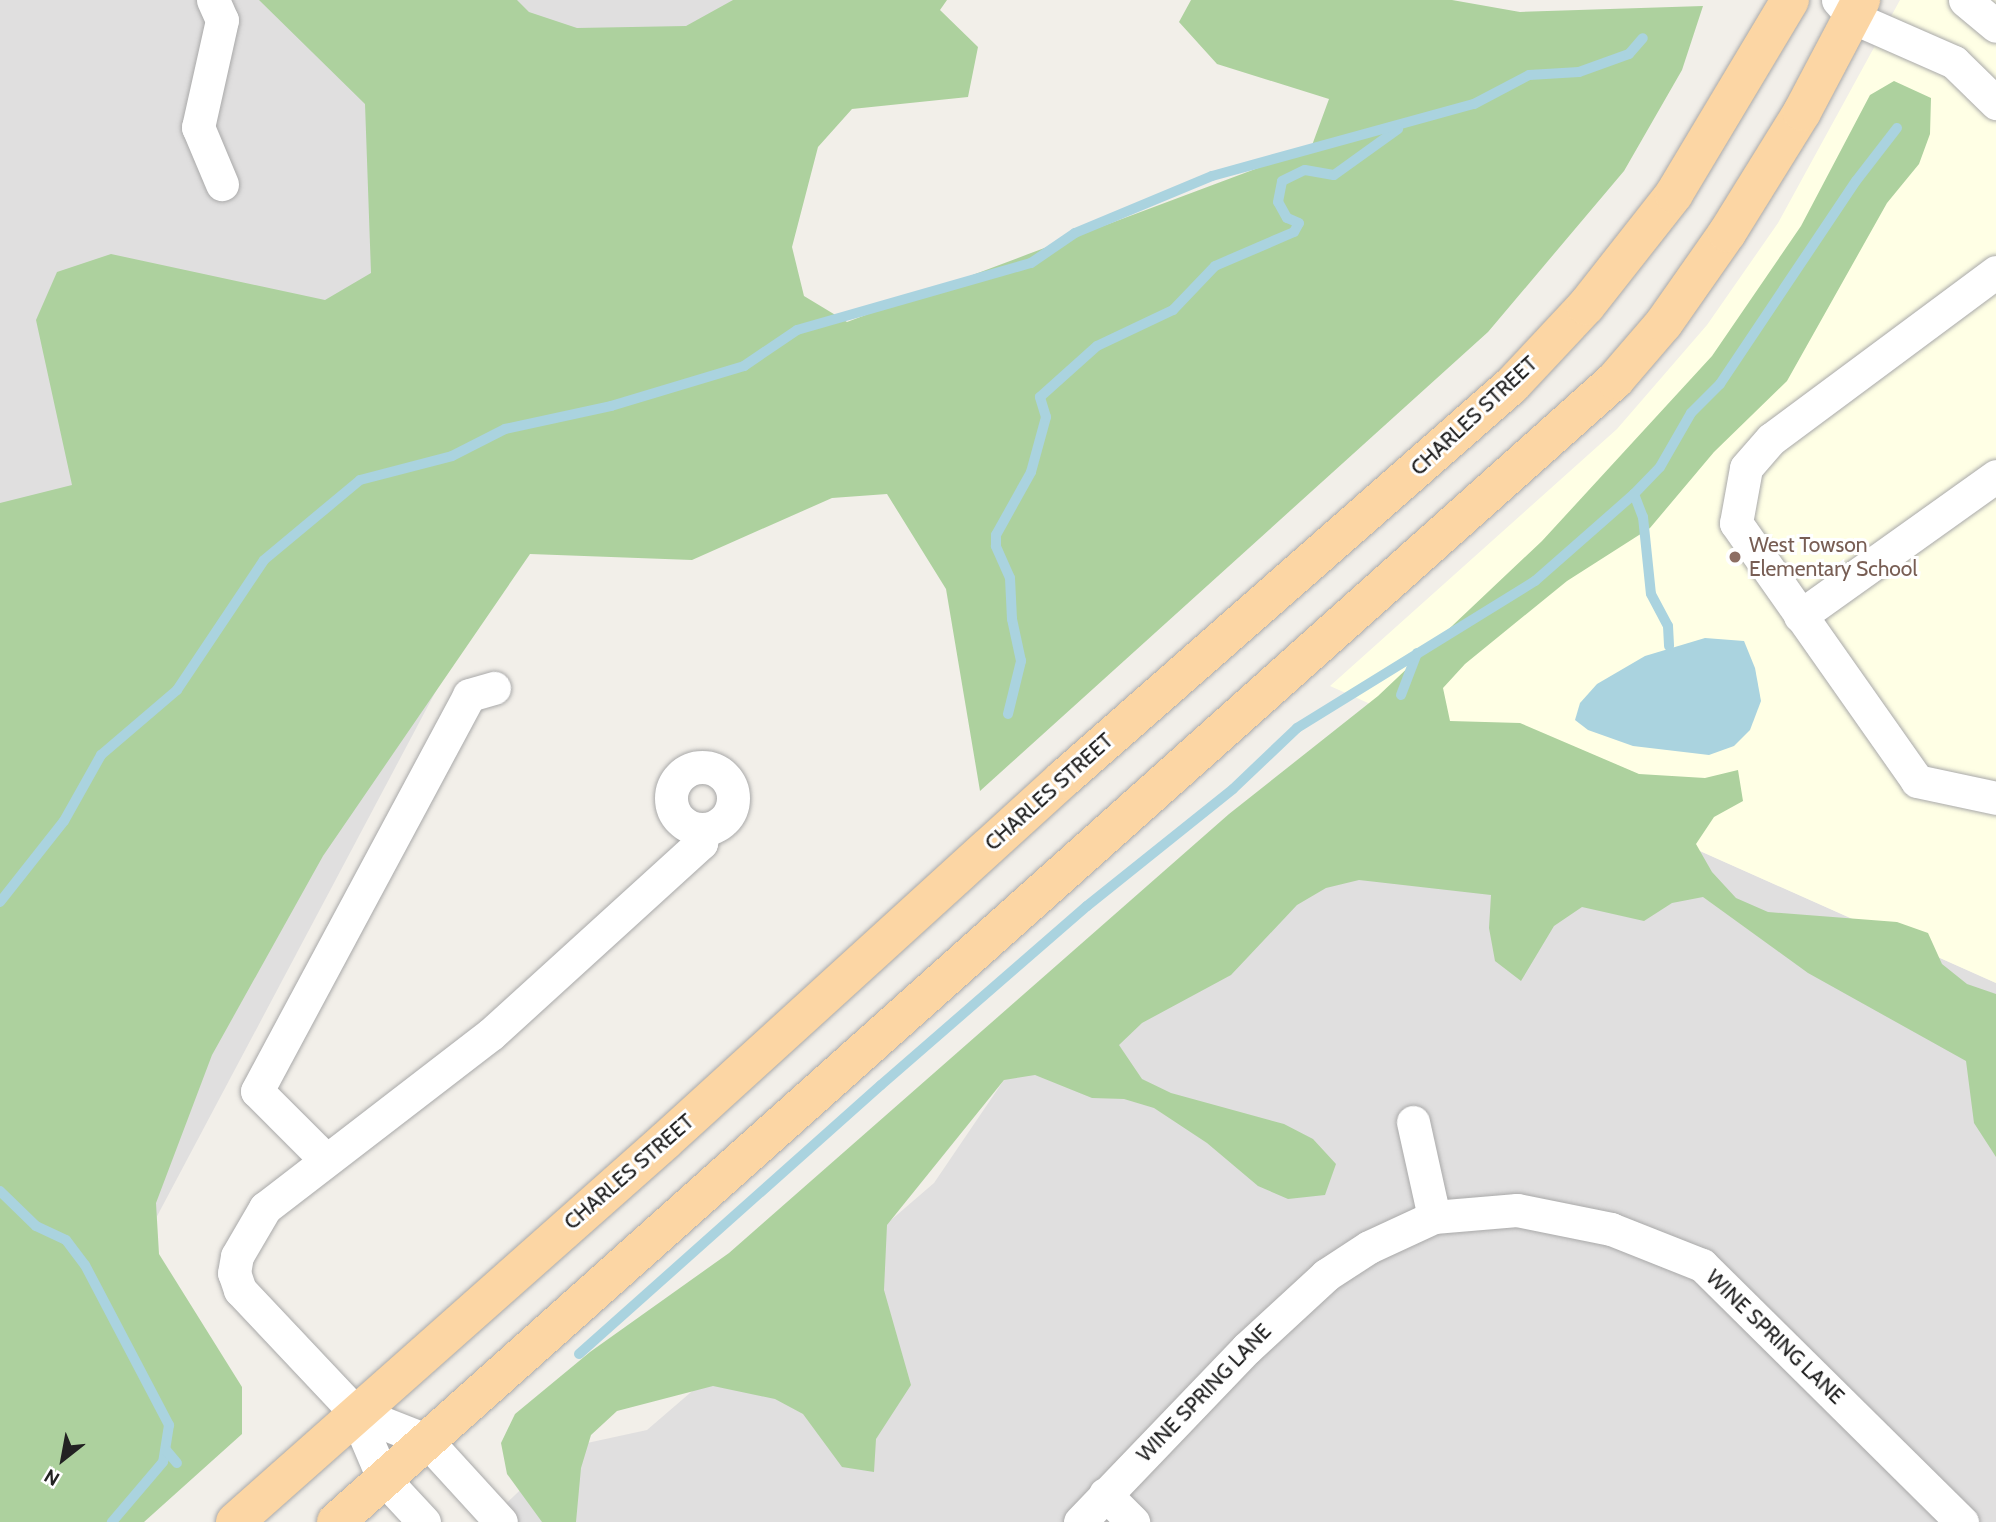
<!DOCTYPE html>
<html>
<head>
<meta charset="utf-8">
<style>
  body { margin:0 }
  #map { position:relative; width:1996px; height:1522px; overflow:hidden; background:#f2efe9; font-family:Cabin,sans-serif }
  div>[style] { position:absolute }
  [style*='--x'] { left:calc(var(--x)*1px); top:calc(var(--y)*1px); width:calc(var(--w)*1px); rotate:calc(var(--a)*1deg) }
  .residential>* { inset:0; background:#e0dfdf }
  .education>* { inset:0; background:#ffffe5 }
  .forest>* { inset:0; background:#add19e }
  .water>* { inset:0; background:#aad3df }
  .stream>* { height:10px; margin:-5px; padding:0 5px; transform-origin:5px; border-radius:5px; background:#aad3df }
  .roads { filter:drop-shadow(0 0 2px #a9a9a9) drop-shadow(0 0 2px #a9a9a9) }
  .minor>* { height:33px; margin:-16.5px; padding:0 16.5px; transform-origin:16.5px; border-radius:16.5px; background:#fff }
  .minor>.ring { margin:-16.5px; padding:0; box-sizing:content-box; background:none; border:33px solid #fff; border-radius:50% }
  .major>* { height:38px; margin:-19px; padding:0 19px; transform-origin:19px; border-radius:19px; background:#fcd6a4 }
  .dots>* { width:19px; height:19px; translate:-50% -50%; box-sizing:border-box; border:4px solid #fff; border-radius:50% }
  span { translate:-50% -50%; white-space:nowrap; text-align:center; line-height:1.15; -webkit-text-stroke:6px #fff; paint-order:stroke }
  .street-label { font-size:21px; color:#222 }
  .education-label { font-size:21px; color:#785e54 }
  .left { translate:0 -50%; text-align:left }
  .north { position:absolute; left:28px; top:1424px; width:70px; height:70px; -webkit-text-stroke:5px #fff; paint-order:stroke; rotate:211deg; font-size:19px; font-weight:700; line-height:28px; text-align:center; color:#222 }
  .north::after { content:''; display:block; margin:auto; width:24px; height:32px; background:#222; clip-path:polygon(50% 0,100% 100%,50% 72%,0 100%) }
</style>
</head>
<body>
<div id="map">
  <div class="residential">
    <i style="clip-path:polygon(0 0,849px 0,523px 527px,0 1512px)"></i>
    <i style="clip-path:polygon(1402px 718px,1996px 983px,1996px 1522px,487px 1522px,564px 1448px,647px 1430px,934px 1183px,1025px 1049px)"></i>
  </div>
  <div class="education">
    <i style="clip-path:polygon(1900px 0,1996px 0,1996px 983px,1330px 686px,1617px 429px,1707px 325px,1778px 223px)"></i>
  </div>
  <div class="forest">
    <i style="clip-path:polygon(259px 0,517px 0,529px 12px,577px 28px,686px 26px,733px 0,947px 0,940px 10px,978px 47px,968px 97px,852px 109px,818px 147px,792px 247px,804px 296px,847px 322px,1311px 148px,1329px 99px,1217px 64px,1179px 22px,1191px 0,1452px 0,1520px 12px,1703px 6px,1682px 70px,1624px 171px,1488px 332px,980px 791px,946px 589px,887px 494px,832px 498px,692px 560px,530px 554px,323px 856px,212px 1055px,156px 1203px,159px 1254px,242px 1387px,242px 1434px,144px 1522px,0 1522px,0 503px,72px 485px,36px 320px,57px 272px,111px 254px,325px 300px,371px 273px,365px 104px)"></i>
    <i style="clip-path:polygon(1894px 81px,1931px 98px,1930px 134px,1919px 164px,1887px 203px,1787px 381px,1714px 452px,1650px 528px,1567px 581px,1465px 664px,1443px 688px,1450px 721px,1520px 723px,1639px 774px,1705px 778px,1738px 770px,1743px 801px,1714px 817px,1696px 844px,1712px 872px,1736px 898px,1768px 912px,1897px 922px,1928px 933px,1942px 964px,1967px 984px,1996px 994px,1996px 1157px,1974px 1123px,1966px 1061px,1808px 973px,1703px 897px,1672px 903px,1644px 921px,1582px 907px,1554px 926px,1521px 981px,1495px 961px,1489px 928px,1491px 895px,1359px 880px,1326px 888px,1297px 905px,1231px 975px,1142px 1023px,1119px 1045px,1142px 1079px,1171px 1093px,1284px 1124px,1313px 1139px,1336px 1164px,1325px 1195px,1288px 1199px,1258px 1186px,1207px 1143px,1154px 1108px,1124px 1099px,1092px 1098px,1035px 1075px,1004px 1080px,887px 1225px,884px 1290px,911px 1385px,876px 1439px,874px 1472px,842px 1467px,803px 1414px,775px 1399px,713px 1386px,617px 1411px,591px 1435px,581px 1468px,576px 1522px,542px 1522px,507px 1474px,501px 1443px,515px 1414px,590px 1352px,729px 1253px,1229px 814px,1378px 696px,1542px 541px,1712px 356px,1801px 226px,1870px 95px)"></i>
  </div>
  <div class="water">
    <i style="clip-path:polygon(1705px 638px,1744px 641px,1755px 668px,1761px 701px,1750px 730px,1734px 746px,1709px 755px,1633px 746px,1588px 730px,1575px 720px,1580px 703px,1597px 684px,1645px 656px)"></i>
  </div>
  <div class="stream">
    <i style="--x:1634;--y:494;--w:25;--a:69"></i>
    <i style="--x:1643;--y:517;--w:77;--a:84.1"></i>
    <i style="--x:1651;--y:594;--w:36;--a:62"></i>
    <i style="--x:1668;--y:626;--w:20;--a:87"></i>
    <i style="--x:1401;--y:695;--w:45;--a:-69.1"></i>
    <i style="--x:1008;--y:714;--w:55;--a:-76.2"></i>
    <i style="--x:1021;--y:661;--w:43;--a:-102.1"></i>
    <i style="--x:1012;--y:619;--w:41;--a:-92.8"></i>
    <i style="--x:1010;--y:578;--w:35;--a:-114"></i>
    <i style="--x:996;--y:546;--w:11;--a:-90"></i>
    <i style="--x:996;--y:535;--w:72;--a:-60.9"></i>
    <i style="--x:1031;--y:472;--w:57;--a:-74.7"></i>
    <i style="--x:1046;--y:417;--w:21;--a:-107"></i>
    <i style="--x:1040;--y:397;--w:76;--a:-41.8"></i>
    <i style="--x:1097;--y:346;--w:84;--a:-25.3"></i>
    <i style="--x:1173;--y:310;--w:61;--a:-46.3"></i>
    <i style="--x:1215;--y:266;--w:86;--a:-23.3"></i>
    <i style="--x:1294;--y:232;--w:10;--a:-61"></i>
    <i style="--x:1299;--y:223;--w:13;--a:-157"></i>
    <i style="--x:1287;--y:218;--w:18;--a:-119"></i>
    <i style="--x:1278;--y:202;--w:21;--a:-79"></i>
    <i style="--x:1282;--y:181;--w:25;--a:-26"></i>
    <i style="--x:1305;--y:170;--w:29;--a:10"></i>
    <i style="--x:1334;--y:175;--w:79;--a:-35.7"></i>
    <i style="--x:0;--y:902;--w:103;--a:-51.7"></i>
    <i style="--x:64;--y:821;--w:76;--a:-60.7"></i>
    <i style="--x:101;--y:755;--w:100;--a:-40.5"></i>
    <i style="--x:177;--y:690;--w:156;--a:-56.2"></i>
    <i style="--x:264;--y:560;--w:125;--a:-39.8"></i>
    <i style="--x:360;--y:480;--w:95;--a:-14.6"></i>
    <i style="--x:452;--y:456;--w:59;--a:-27"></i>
    <i style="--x:505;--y:429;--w:108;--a:-12.2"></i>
    <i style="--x:611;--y:406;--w:139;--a:-16.7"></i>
    <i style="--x:744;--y:366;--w:64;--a:-34.2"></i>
    <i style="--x:797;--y:330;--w:243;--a:-16"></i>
    <i style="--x:1031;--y:263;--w:53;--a:-34.3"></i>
    <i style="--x:1075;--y:233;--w:148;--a:-22.6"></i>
    <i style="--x:1212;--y:176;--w:272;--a:-15.4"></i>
    <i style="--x:1474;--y:104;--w:62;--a:-27.8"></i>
    <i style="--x:1529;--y:75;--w:50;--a:-3.4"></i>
    <i style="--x:1579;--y:72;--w:53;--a:-19.8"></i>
    <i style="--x:1629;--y:54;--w:21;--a:-49"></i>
    <i style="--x:0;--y:1191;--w:50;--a:44.2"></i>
    <i style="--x:36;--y:1226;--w:33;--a:25"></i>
    <i style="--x:66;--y:1240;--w:31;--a:53"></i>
    <i style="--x:85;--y:1265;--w:181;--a:62.3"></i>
    <i style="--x:169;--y:1425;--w:37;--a:99"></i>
    <i style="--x:163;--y:1462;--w:79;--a:130.4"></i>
    <i style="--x:579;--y:1354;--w:404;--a:-41.7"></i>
    <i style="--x:881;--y:1085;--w:273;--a:-41"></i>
    <i style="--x:1087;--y:906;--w:187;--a:-38.7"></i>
    <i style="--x:1233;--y:789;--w:88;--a:-43.6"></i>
    <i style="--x:1297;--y:728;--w:280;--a:-31.7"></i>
    <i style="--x:1535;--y:581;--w:132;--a:-41.3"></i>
    <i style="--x:1634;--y:494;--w:37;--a:-46"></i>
    <i style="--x:1660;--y:467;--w:62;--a:-60.1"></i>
    <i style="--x:1691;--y:413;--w:41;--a:-45"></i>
    <i style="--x:1720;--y:384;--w:244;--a:-56.2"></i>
    <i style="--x:1856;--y:181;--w:67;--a:-52.3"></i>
    <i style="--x:166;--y:1450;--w:17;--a:50"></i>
  </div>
  <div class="roads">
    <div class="minor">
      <i style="--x:213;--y:0;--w:22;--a:66"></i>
      <i style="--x:222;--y:20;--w:110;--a:102.6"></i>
      <i style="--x:198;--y:127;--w:62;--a:67.2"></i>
      <i style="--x:1838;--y:0;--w:24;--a:48"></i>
      <i style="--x:1854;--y:18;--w:109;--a:23.7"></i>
      <i style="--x:1954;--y:62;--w:59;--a:44.3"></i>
      <i style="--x:1965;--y:0;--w:40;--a:40"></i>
      <i style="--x:1996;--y:272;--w:280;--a:143.4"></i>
      <i style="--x:1771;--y:439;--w:38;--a:131"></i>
      <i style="--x:1746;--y:468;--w:56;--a:100.3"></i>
      <i style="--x:1736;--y:523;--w:315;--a:54.9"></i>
      <i style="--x:1917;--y:781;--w:81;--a:12.1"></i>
      <i style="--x:1800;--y:616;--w:241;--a:-35.5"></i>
      <i class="ring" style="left:671px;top:767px;width:29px;height:29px"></i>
      <i style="--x:1413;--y:1122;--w:97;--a:77.5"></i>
      <i style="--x:325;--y:1159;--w:96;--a:-135"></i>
      <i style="--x:257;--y:1091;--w:449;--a:-61.8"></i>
      <i style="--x:469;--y:695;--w:26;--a:-16"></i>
      <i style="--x:355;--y:1412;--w:76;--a:21.5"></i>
      <i style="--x:426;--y:1440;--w:111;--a:47.6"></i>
      <i style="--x:1105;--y:1494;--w:40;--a:45"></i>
      <i style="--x:424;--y:1522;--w:60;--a:-133"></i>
      <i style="--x:383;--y:1478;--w:72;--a:-113"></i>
      <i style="--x:355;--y:1412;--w:168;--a:-133.3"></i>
      <i style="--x:240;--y:1290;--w:18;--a:-109"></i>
      <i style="--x:234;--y:1273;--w:17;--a:-80"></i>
      <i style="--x:237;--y:1256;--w:56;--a:-59.7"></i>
      <i style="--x:265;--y:1208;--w:285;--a:-37.6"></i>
      <i style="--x:491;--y:1034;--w:284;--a:-42.3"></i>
      <i style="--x:701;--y:843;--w:14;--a:-78"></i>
      <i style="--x:1080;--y:1522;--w:241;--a:-46.2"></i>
      <i style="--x:1247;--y:1348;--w:108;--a:-42.7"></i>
      <i style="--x:1326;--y:1275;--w:51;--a:-33.1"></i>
      <i style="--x:1369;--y:1247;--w:72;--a:-24.8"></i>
      <i style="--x:1434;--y:1217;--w:83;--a:-4.8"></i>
      <i style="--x:1517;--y:1210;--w:96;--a:11.4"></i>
      <i style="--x:1611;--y:1229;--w:98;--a:21.6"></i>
      <i style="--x:1702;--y:1265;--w:366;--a:44.7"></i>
    </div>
    <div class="major">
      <i style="--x:235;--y:1522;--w:575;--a:-41.54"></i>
      <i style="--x:665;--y:1141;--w:538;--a:-42.29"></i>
      <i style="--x:1063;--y:779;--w:597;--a:-41.27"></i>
      <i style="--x:1512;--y:385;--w:108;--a:-46.9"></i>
      <i style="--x:1586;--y:306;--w:142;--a:-51.8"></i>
      <i style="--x:1674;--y:194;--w:226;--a:-59.1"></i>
      <i style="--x:336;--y:1522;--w:1715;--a:-41.76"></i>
      <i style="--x:1615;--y:380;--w:75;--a:-49.3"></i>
      <i style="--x:1664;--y:323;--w:110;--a:-55"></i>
      <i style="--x:1727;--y:233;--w:142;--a:-58.2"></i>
      <i style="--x:1802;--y:112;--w:127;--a:-62.2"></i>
    </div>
  </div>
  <div class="dots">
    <i style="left:1735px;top:557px;background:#8d6e63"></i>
  </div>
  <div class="street-label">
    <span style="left:1474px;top:416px;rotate:-43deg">CHARLES STREET</span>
    <span style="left:1049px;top:792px;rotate:-42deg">CHARLES STREET</span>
    <span style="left:629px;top:1172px;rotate:-41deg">CHARLES STREET</span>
    <span style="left:1775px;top:1337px;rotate:44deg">WINE SPRING LANE</span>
    <span style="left:1204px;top:1393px;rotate:-46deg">WINE SPRING LANE</span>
  </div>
  <div class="education-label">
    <span class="left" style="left:1749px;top:557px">West Towson<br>Elementary School</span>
  </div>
  <div class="north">N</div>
</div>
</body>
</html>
